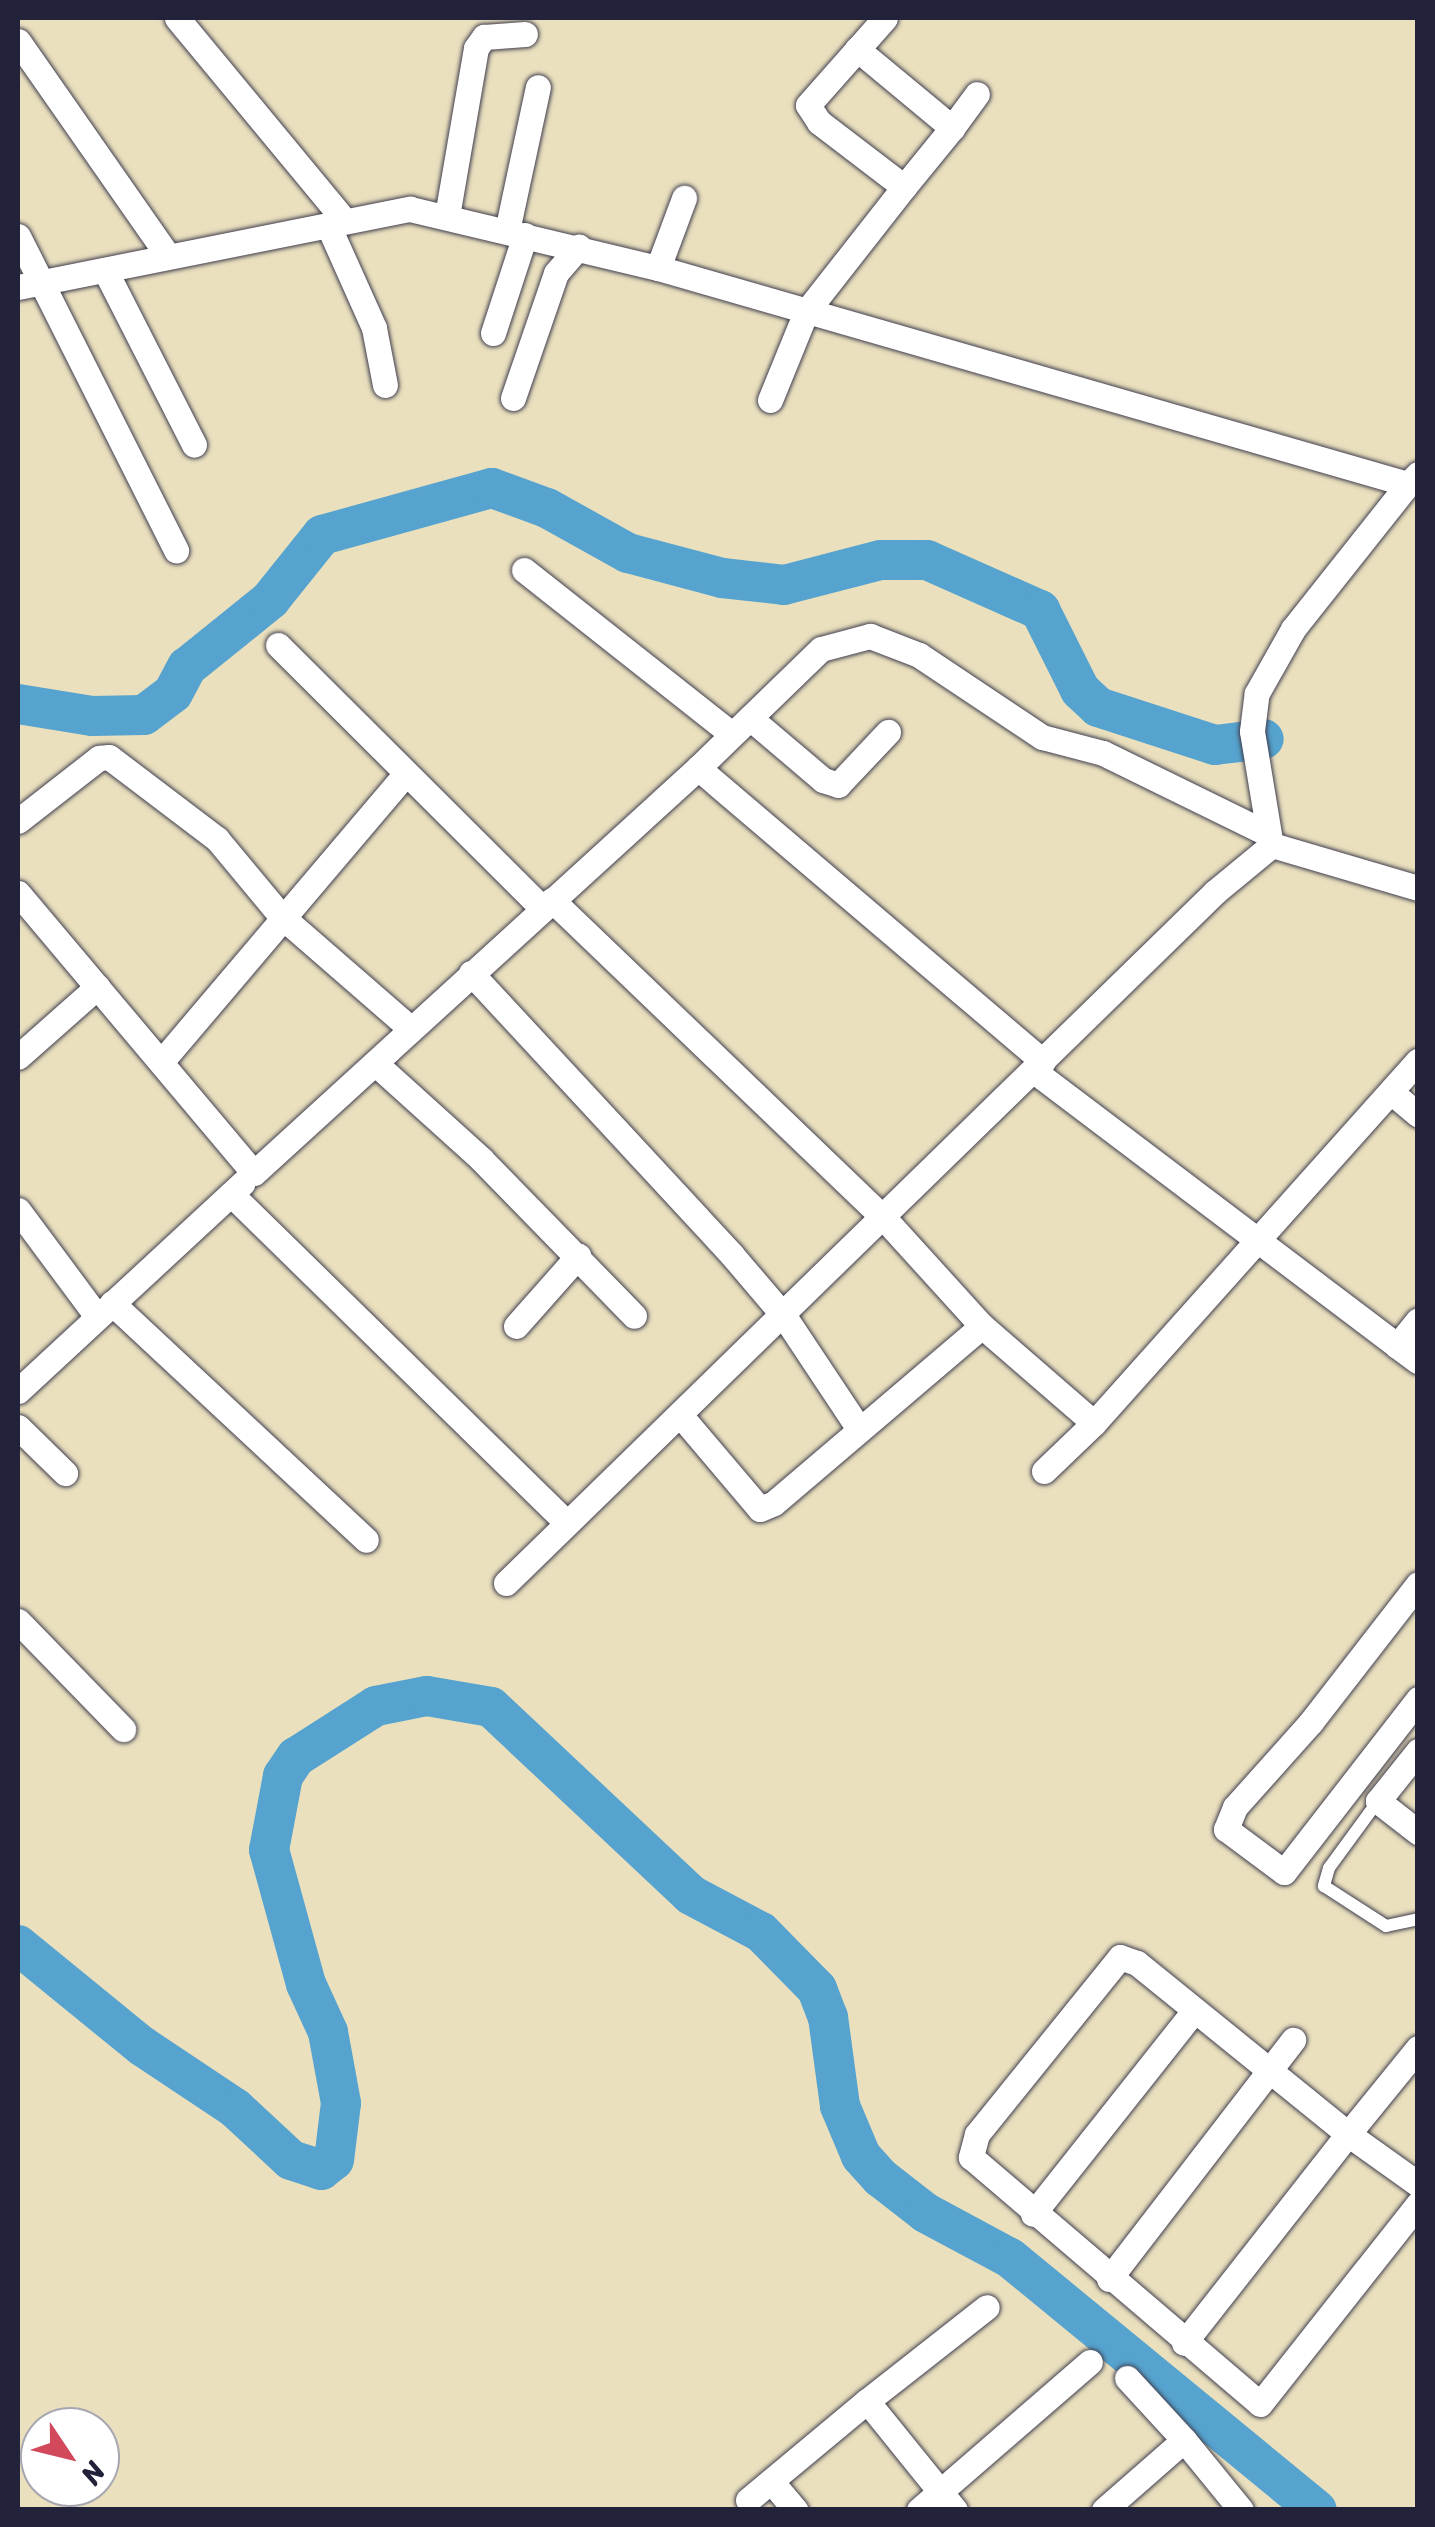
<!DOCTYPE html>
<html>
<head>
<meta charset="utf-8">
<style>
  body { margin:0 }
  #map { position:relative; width:1435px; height:2527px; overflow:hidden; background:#eae0be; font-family:Sriracha,sans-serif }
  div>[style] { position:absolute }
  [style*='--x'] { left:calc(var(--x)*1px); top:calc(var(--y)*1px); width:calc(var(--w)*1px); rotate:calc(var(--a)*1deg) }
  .river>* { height:40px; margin:-20px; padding:0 20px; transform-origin:20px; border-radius:20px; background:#55a3ce }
  .roads { filter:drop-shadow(0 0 2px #403e4f) drop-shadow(0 0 2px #403e4f) }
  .lane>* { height:12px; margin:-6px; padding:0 6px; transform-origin:6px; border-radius:6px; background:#fff }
  .street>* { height:25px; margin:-12.5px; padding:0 12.5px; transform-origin:12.5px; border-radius:12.5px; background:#fff }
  span { translate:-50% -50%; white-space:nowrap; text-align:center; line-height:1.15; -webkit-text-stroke:8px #fff; paint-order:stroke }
  .frame { position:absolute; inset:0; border:20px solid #22223b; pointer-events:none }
  .north { position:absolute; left:20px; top:2407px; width:100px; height:100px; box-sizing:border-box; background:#fff; border:2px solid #a7a7b1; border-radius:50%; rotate:125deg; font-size:28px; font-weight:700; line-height:40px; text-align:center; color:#22223b }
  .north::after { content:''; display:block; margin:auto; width:35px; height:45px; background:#d1495b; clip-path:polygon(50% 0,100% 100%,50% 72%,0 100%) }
</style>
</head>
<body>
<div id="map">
  <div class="river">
    <i style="--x:18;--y:704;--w:75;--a:9.2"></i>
    <i style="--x:92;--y:716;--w:52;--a:-1.1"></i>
    <i style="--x:144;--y:715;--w:36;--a:-37"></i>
    <i style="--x:173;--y:693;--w:30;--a:-62"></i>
    <i style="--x:187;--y:667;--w:107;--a:-38.9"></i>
    <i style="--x:270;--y:600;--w:83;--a:-51.3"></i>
    <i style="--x:322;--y:535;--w:176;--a:-15.5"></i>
    <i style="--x:492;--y:488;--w:59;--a:20"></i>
    <i style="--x:547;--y:508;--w:93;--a:29.1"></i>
    <i style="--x:628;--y:553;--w:97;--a:14.9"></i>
    <i style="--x:722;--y:578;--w:62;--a:6.4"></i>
    <i style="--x:784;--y:585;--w:100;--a:-14.5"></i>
    <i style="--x:881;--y:560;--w:46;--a:0"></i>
    <i style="--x:927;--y:560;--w:124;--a:23.9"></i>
    <i style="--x:1040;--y:610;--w:89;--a:63.4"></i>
    <i style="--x:1080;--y:690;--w:25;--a:43"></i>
    <i style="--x:1098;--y:707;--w:123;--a:18"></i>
    <i style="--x:1215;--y:745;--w:49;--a:-7"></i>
    <i style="--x:18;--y:1945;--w:160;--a:39.2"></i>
    <i style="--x:142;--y:2046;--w:112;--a:33.7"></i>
    <i style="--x:235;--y:2108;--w:76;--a:42.9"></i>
    <i style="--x:291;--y:2160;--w:32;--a:18"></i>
    <i style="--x:321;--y:2170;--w:16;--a:-38"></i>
    <i style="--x:334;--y:2160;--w:57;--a:-83"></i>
    <i style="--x:341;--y:2103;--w:72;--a:-100.4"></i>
    <i style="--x:328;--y:2032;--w:53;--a:-114.6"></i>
    <i style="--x:306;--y:1984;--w:139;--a:-105.4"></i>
    <i style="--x:269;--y:1850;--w:75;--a:-79.3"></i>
    <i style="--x:283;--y:1776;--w:23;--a:-56"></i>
    <i style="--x:296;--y:1757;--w:95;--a:-32.5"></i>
    <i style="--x:376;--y:1706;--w:52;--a:-11.1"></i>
    <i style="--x:427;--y:1696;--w:65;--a:9.8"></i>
    <i style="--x:491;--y:1707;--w:274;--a:43.2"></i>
    <i style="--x:691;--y:1895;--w:79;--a:27.9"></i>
    <i style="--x:761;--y:1932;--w:80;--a:45.5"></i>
    <i style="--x:817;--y:1989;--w:30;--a:69"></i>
    <i style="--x:828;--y:2017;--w:90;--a:82.3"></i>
    <i style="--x:840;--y:2106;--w:54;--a:67.2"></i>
    <i style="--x:861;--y:2156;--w:30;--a:48"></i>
    <i style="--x:881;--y:2178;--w:57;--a:37.9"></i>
    <i style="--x:926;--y:2213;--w:95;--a:28.2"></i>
    <i style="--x:1010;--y:2258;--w:397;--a:39.4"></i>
  </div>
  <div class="roads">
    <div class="lane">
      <i style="--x:1378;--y:1801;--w:83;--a:126.2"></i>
      <i style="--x:1329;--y:1868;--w:19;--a:106"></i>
      <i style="--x:1324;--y:1886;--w:74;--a:32.8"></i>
      <i style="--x:1386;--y:1926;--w:33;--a:-12"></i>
    </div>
    <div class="street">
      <i style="--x:177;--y:18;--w:262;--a:50.4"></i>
      <i style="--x:18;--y:41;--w:259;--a:55.1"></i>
      <i style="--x:857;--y:49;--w:124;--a:39.7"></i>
      <i style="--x:952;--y:128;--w:76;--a:129.1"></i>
      <i style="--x:952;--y:128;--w:42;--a:-53.7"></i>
      <i style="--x:447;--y:216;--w:170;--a:-80.2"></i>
      <i style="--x:476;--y:48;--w:14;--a:-54"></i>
      <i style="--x:484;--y:37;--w:41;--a:-4.2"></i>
      <i style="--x:328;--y:225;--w:113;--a:65.9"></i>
      <i style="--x:374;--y:328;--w:58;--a:79.1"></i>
      <i style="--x:507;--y:231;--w:147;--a:-77.9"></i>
      <i style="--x:18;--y:236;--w:352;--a:63.3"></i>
      <i style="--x:658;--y:268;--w:75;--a:-69.6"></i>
      <i style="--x:105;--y:270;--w:196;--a:63"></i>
      <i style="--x:18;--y:287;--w:400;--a:-11.3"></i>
      <i style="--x:410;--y:209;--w:255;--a:13.4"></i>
      <i style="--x:658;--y:268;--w:780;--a:16.07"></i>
      <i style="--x:1408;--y:484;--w:14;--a:-45"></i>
      <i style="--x:493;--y:333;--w:103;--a:-71.9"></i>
      <i style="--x:513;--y:398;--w:132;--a:-71"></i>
      <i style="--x:556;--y:273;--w:35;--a:-49"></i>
      <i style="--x:770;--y:400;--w:95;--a:-67.8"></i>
      <i style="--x:806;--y:312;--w:159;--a:-51.9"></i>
      <i style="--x:904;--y:187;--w:107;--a:-142.6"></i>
      <i style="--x:819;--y:122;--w:20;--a:-123"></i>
      <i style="--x:808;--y:105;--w:116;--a:-48.5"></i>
      <i style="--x:524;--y:570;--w:265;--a:38.3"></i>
      <i style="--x:278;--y:645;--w:371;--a:44.9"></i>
      <i style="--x:750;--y:718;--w:96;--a:40.3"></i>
      <i style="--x:823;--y:780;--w:16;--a:18"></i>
      <i style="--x:838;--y:785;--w:73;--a:-46.7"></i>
      <i style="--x:698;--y:768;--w:171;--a:-44.1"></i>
      <i style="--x:821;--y:649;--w:51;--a:-14.9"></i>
      <i style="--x:870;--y:636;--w:53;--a:21.2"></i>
      <i style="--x:919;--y:655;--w:148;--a:33.7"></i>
      <i style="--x:1042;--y:737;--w:63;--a:14.7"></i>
      <i style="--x:1103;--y:753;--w:179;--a:26.1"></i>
      <i style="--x:18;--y:821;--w:103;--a:-37.9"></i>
      <i style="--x:99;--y:758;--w:10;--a:-6"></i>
      <i style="--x:109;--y:757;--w:136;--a:37.2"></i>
      <i style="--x:217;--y:839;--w:100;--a:50.3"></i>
      <i style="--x:281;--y:916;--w:172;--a:41"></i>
      <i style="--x:1270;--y:840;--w:110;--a:-99.4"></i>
      <i style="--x:1252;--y:731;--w:38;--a:-83"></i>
      <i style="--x:1257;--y:693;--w:73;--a:-60.6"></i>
      <i style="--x:1293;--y:629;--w:185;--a:-51.6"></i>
      <i style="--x:1272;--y:845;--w:152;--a:16.4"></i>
      <i style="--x:18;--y:893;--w:366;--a:49.9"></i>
      <i style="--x:254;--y:1173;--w:601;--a:-42.37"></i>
      <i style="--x:698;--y:768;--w:453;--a:40.4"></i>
      <i style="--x:552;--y:900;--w:458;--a:43.8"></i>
      <i style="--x:883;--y:1217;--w:147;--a:47.8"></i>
      <i style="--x:982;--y:1326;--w:148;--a:40.9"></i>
      <i style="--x:1094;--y:1423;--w:486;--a:-48.2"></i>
      <i style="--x:471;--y:973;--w:384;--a:47.2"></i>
      <i style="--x:732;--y:1255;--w:80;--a:49.6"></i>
      <i style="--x:784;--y:1316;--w:136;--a:56.4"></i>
      <i style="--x:18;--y:1057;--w:106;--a:-41.5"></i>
      <i style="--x:162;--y:1061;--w:376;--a:-49.7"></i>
      <i style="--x:376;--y:1064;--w:142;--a:42.1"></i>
      <i style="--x:481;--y:1159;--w:219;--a:45.7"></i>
      <i style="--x:1034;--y:1071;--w:455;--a:37.1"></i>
      <i style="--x:1397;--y:1346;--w:33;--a:-51"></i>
      <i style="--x:1391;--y:1092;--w:35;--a:40"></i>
      <i style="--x:231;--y:1194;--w:470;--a:44.4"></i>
      <i style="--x:18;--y:1210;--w:131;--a:53.4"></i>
      <i style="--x:112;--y:1303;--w:347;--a:43"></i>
      <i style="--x:516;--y:1326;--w:94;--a:-48.5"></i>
      <i style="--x:1397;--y:1346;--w:26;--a:36"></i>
      <i style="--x:18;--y:1391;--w:306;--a:-42.8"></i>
      <i style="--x:681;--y:1416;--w:122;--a:49.7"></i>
      <i style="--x:760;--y:1509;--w:15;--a:-23"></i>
      <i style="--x:774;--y:1503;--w:273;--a:-40.4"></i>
      <i style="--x:18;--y:1427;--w:66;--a:44.4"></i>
      <i style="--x:1044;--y:1471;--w:69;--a:-43.8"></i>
      <i style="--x:506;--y:1583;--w:990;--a:-44.26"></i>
      <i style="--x:1215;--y:892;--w:74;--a:-39.5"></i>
      <i style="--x:1418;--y:1584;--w:175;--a:127.8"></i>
      <i style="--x:1311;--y:1722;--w:114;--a:131.8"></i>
      <i style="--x:1235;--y:1807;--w:24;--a:112"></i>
      <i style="--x:1226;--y:1829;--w:72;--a:36.6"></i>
      <i style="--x:1284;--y:1872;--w:219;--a:-52.2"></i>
      <i style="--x:18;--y:1621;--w:151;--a:45.8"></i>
      <i style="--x:1418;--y:1751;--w:64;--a:128.7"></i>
      <i style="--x:1378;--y:1801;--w:51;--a:37.8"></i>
      <i style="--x:1418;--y:2048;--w:111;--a:129.1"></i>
      <i style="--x:1348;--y:2134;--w:272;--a:-141"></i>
      <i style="--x:1137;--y:1963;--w:18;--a:-161"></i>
      <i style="--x:1120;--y:1957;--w:228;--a:128.9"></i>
      <i style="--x:977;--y:2134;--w:24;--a:105"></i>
      <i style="--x:971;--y:2157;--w:380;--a:40.5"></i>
      <i style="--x:1260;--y:2404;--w:255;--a:-51.7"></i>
      <i style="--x:1033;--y:2214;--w:258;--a:-51.6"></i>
      <i style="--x:1109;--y:2279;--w:302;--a:-52.4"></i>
      <i style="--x:1184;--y:2343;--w:266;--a:-51.9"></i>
      <i style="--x:1348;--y:2134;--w:86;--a:35.5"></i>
      <i style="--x:1127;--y:2378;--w:84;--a:47.4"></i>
      <i style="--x:867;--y:2401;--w:152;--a:-38.1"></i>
      <i style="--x:771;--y:2481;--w:38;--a:50"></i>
      <i style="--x:748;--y:2500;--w:155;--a:-39.8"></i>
      <i style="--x:867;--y:2401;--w:140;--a:51.1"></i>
      <i style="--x:919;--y:2510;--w:226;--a:-40.9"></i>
      <i style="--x:1104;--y:2510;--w:106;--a:-41.2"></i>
      <i style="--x:1184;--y:2440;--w:90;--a:50.8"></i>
    </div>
  </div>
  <div class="frame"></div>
  <div class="north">N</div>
</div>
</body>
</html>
